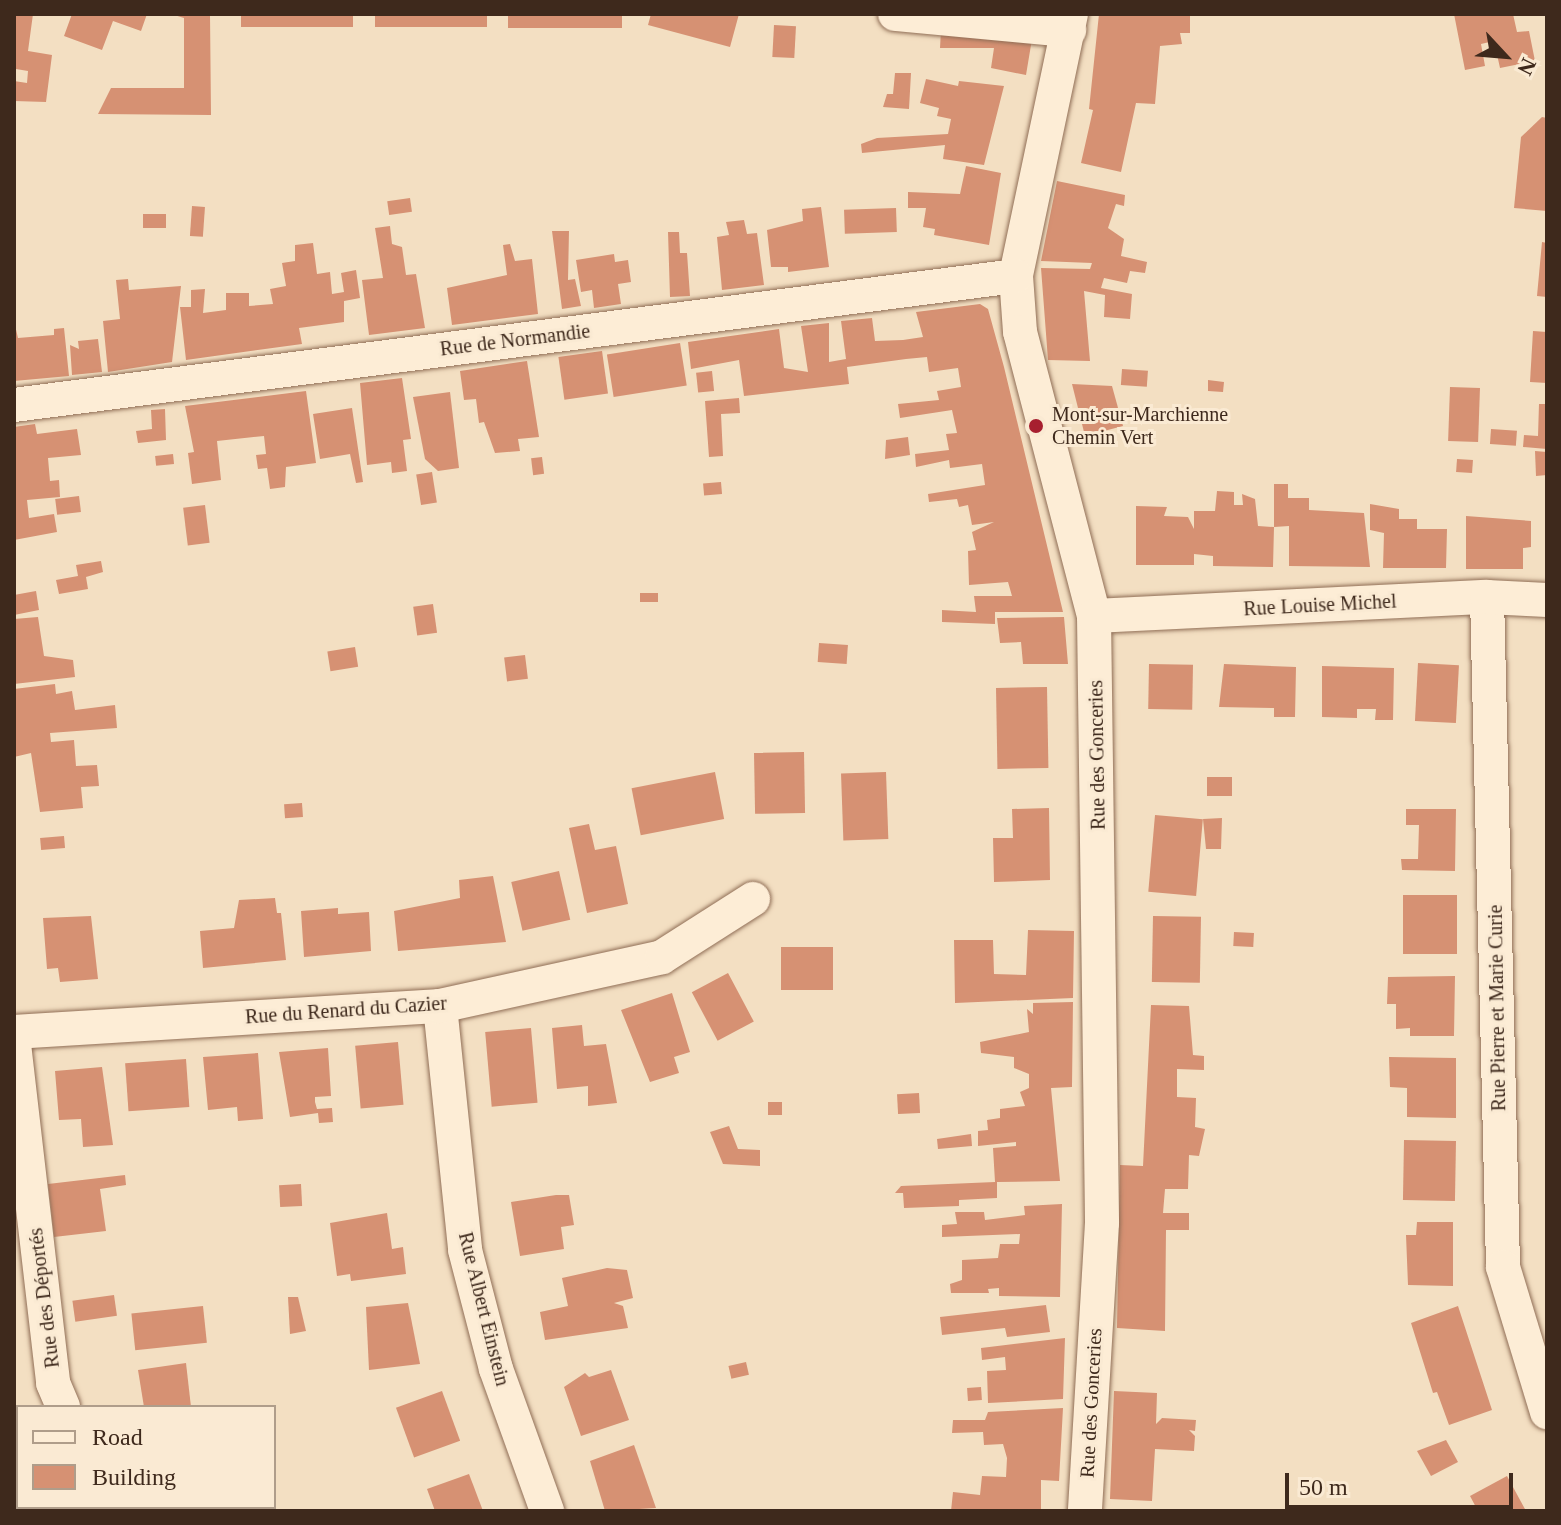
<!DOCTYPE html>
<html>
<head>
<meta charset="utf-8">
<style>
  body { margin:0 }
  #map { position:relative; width:1561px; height:1525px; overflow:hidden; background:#f3dfc2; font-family:"Times New Roman",serif }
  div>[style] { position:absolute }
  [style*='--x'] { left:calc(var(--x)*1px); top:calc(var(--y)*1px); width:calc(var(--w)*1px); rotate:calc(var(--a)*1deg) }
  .building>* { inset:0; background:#d69173; transform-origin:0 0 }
  .roads { filter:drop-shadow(0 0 2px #906e56) drop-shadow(0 0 2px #906e56) }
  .street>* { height:34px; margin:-17px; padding:0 17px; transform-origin:17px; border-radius:17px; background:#fdedd6 }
  .dots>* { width:22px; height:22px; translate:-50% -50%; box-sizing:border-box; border:4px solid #faead3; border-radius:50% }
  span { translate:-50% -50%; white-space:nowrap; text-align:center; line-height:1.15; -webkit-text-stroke:6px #faead3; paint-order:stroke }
  .street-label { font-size:20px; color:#3e291c }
  .poi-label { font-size:20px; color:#3e291c }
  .left { translate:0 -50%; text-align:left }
  .frame { position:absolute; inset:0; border:16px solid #3e291c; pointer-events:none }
  .legend { position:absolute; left:16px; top:1405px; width:260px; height:104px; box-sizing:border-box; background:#faead3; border:2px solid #af9d8a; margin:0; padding:10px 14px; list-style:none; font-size:24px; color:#3e291c }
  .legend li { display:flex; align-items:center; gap:16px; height:40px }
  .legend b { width:40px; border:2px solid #af9d8a }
  .north { position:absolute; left:1465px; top:16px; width:80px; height:80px; -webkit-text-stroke:6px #faead3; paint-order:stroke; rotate:116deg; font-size:22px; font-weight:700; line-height:32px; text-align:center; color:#3e291c }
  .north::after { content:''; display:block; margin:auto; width:28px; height:36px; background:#3e291c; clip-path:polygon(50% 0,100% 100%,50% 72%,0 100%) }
  .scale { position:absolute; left:1285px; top:1473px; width:228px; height:36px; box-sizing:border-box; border:4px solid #3e291c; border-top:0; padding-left:10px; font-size:24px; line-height:28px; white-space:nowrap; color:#3e291c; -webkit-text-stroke:6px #faead3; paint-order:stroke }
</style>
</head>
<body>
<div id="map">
  <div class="building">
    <i style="clip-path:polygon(14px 14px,33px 14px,28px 51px,52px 55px,46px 102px,14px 101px,14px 81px,27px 83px,28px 71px,16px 69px)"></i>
    <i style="clip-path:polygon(72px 14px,147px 14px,141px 31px,113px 21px,102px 50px,64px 36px)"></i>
    <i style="clip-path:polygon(171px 14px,210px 14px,211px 115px,98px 114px,111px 88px,184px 88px,184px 18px)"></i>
    <i style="left:241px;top:14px;width:112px;height:13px"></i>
    <i style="left:375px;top:14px;width:112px;height:13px"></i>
    <i style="left:508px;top:14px;width:114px;height:14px"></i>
    <i style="clip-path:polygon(651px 14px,739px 14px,730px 47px,648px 25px)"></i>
    <i style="clip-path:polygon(1099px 14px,1190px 14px,1190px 33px,1180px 33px,1182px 44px,1160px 46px,1155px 104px,1136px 103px,1121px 172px,1081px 163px,1093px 110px,1089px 109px)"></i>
    <i style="clip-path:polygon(1454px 14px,1513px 14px,1517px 32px,1529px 31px,1535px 61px,1500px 68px,1494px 41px,1481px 44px,1485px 66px,1465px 70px)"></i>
    <i style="left:774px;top:25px;width:22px;height:32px;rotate:3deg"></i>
    <i style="clip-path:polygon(941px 30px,1033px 33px,1026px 75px,991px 68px,994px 48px,940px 48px)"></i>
    <i style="clip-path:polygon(895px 73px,911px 73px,909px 109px,883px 107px,887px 94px,893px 94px)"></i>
    <i style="clip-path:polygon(926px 79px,958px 86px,959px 81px,1004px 86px,984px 165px,943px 159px,945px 145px,862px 153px,861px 144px,877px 138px,948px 134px,951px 119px,937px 116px,939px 108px,920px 103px)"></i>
    <i style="clip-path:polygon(1542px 117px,1547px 118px,1547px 211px,1514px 208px,1521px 137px)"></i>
    <i style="clip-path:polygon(966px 166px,1001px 173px,989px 245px,934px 235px,935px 229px,923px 227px,926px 208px,908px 208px,908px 192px,960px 194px)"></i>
    <i style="clip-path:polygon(1057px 181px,1125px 195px,1124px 206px,1116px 204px,1108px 228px,1124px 239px,1121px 256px,1147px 262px,1145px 273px,1130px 271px,1127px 283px,1104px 278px,1101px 288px,1132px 294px,1130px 319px,1104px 317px,1105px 295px,1084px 291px,1090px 361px,1048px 360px,1041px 268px,1090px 269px,1092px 263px,1041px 261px)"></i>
    <i style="left:410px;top:198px;width:14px;height:23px;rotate:82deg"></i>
    <i style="left:192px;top:206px;width:13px;height:30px;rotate:4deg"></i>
    <i style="clip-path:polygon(821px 207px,829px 267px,788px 272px,788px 267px,771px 267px,767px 230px,803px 221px,802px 209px)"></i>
    <i style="left:896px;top:208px;width:24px;height:52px;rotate:88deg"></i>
    <i style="left:143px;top:214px;width:23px;height:14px"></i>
    <i style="clip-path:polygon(744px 220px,747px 234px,757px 233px,764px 285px,722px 290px,717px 237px,729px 235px,726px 222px)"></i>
    <i style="clip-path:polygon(390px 226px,392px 244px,402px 247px,406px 275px,416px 274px,425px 328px,369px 335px,362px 280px,383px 278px,375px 228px)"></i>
    <i style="clip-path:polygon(552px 231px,569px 231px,568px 280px,575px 279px,581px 306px,562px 309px)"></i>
    <i style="clip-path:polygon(668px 232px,679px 232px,680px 253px,687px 253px,690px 296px,670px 297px)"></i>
    <i style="clip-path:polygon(1542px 242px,1547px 243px,1547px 297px,1537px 296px)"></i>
    <i style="clip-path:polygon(313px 243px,317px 274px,330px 272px,332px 294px,344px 292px,341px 273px,356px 270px,360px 298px,344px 301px,344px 322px,299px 328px,302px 344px,186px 360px,180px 307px,191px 307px,191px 290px,205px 289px,203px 313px,226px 310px,226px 293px,249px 293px,249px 306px,273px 304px,270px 289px,286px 286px,282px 263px,295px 261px,295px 245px)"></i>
    <i style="clip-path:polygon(510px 244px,515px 261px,532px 259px,538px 314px,452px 325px,447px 288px,507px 275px,503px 245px)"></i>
    <i style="clip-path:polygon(614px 254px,615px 262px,628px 260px,631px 282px,618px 284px,621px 304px,594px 308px,592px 290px,581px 292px,576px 260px)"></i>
    <i style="clip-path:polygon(128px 279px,129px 290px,181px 286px,172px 362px,108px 372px,103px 321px,120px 319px,116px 280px)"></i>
    <i style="clip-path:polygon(980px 304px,988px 309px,1004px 367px,1063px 612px,995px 612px,995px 624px,942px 622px,942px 610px,976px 612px,974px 596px,1012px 596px,1008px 582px,969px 585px,968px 551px,976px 550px,972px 532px,994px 522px,972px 525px,968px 505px,959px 507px,957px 499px,929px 502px,928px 494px,985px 485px,982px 464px,950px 468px,949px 460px,916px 467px,915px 454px,949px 450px,946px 434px,957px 433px,952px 410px,900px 418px,898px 404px,939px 400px,937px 391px,961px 387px,958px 368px,929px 372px,927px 357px,906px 359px,847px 367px,849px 384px,744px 396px,739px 360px,691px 369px,688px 342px,779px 329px,784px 368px,808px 372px,801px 326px,829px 323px,829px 362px,846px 359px,841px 321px,872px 318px,875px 341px,903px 340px,923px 337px,916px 312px)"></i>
    <i style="clip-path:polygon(14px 321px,18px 338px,54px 335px,54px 329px,64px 328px,69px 376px,14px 381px)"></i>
    <i style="clip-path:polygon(1533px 331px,1547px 332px,1547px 383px,1530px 382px)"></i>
    <i style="clip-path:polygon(98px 339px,102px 372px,72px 375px,70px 345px,79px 349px,78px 341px)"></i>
    <i style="left:680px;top:343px;width:43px;height:74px;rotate:81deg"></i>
    <i style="left:602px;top:351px;width:43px;height:44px;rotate:82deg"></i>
    <i style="clip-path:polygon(527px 361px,539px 437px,518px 439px,520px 451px,495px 453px,484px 422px,479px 423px,476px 399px,464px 400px,460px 371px)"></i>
    <i style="left:1122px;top:369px;width:26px;height:16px;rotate:4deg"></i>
    <i style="left:712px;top:371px;width:20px;height:16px;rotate:84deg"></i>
    <i style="clip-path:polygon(402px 378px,411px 439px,403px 440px,407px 471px,392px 473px,391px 462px,367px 465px,360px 383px)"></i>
    <i style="clip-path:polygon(1208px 380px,1224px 382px,1223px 392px,1208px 391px)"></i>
    <i style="clip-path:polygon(1072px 384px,1112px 386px,1123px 426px,1085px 436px)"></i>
    <i style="left:1450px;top:387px;width:30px;height:54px;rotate:2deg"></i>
    <i style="clip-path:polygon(306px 391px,316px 463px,286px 467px,285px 487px,270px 489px,267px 468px,258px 469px,256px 455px,266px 454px,264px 436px,217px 441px,221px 480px,192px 484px,188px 453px,194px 452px,185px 406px)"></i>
    <i style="clip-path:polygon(450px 392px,459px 468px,438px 471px,425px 459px,413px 397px)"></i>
    <i style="clip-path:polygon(739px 398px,740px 413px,721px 414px,723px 456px,709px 457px,705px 401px)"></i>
    <i style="clip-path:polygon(1539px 404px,1547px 404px,1547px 449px,1523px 447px,1524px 435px,1538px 436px)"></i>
    <i style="clip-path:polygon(352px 408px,363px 482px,356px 483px,350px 454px,320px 459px,313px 414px)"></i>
    <i style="clip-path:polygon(165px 409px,166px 440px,138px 443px,136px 431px,152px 429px,151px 410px)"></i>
    <i style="clip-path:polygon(35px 424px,37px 434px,77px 429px,81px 455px,48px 458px,50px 481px,59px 480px,60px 497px,27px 500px,29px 518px,54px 514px,57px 532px,14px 540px,14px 427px)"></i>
    <i style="left:1491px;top:429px;width:26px;height:15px;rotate:4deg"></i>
    <i style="clip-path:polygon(908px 437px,910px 455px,885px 459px,886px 440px)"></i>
    <i style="clip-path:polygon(1535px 451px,1547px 452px,1547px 475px,1536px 476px)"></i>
    <i style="left:173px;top:454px;width:10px;height:18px;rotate:84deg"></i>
    <i style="left:542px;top:457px;width:17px;height:11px;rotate:83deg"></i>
    <i style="left:1457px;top:459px;width:16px;height:13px;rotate:4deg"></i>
    <i style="left:432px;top:472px;width:31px;height:16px;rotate:81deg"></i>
    <i style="left:721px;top:482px;width:12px;height:18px;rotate:85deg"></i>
    <i style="clip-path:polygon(1274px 484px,1288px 484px,1288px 498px,1309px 498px,1309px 510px,1364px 513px,1370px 567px,1289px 566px,1289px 526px,1274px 527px)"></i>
    <i style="clip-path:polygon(1217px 491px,1234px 492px,1234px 505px,1243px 505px,1242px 494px,1255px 499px,1258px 526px,1274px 527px,1273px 567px,1213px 566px,1213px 556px,1194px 554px,1194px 565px,1136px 565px,1136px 506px,1167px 507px,1164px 516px,1188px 517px,1194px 529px,1194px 511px,1215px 511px)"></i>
    <i style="left:79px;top:496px;width:16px;height:24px;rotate:83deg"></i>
    <i style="clip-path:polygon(1370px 504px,1399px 509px,1399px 519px,1417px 519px,1417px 529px,1447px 529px,1446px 568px,1383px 568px,1384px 533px,1370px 530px)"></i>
    <i style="left:205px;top:505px;width:38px;height:22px;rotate:83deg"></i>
    <i style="clip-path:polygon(1466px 516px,1531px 521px,1531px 547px,1523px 548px,1523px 569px,1466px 569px)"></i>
    <i style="clip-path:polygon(101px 561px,103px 572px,86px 577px,88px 589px,59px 594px,56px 580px,78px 576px,76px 565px)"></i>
    <i style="clip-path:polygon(36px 591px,39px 610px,14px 615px,14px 595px)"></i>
    <i style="left:658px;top:593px;width:9px;height:18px;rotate:90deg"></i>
    <i style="left:433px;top:604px;width:29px;height:20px;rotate:82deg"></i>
    <i style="clip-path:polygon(38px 617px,44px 656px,73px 660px,75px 677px,14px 684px,14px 619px)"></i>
    <i style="clip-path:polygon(1064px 617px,1068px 664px,1023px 664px,1021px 642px,1000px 643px,997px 618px)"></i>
    <i style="left:819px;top:643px;width:29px;height:19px;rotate:4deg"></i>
    <i style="left:355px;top:647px;width:20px;height:28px;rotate:81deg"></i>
    <i style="left:525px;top:655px;width:24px;height:21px;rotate:83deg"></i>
    <i style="left:1418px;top:663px;width:41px;height:58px;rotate:3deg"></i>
    <i style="left:1149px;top:664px;width:44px;height:45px;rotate:1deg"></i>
    <i style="clip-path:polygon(1224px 664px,1296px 667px,1295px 717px,1274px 717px,1274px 708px,1219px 707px)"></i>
    <i style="clip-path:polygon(1322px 666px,1394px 668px,1393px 720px,1375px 720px,1376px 709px,1357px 709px,1357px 718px,1322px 717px)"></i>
    <i style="clip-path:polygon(55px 684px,56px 694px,72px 691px,75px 710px,115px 705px,117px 728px,50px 733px,51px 742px,74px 740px,76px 766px,97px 765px,99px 786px,81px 787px,83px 808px,40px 812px,31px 753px,14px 757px,14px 689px)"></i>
    <i style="left:1047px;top:687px;width:81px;height:51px;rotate:89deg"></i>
    <i style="left:804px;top:752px;width:61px;height:50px;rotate:89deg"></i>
    <i style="left:715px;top:772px;width:48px;height:85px;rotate:79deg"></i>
    <i style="left:886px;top:772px;width:67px;height:45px;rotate:88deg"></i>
    <i style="left:1232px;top:777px;width:19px;height:25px;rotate:90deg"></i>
    <i style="left:302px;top:803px;width:14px;height:18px;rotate:86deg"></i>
    <i style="clip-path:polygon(1049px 808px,1050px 880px,994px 882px,993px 838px,1013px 838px,1012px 809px)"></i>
    <i style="clip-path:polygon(1406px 809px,1456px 809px,1455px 871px,1402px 870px,1401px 859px,1418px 859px,1419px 825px,1406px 825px)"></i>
    <i style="left:1155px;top:815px;width:48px;height:77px;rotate:5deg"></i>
    <i style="clip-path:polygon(1222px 818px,1221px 849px,1206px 849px,1203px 819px)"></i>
    <i style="clip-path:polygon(589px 824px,595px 850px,616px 846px,628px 904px,587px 913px,569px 828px)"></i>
    <i style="left:64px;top:836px;width:12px;height:24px;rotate:85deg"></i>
    <i style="left:559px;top:871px;width:50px;height:49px;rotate:77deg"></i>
    <i style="clip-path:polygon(493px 876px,506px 942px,398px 951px,394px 911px,460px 898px,459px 880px)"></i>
    <i style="left:1403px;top:895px;width:54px;height:59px"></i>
    <i style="clip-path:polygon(275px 898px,277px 913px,281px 913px,286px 960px,203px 968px,200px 931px,234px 928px,239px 900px)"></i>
    <i style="clip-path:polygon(338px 908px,338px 914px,369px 912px,371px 951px,304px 957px,301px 911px)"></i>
    <i style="clip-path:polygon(91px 916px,98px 979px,60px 982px,58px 968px,47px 969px,43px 918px)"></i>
    <i style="left:1153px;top:916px;width:48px;height:66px;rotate:1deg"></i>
    <i style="clip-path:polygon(1028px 930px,1074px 931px,1073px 998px,955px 1003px,954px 940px,993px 940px,994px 974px,1026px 975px)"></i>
    <i style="left:1234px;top:932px;width:20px;height:14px;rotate:3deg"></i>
    <i style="left:781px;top:947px;width:52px;height:43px"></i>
    <i style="left:728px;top:973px;width:55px;height:41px;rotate:62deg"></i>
    <i style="clip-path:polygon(1455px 976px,1454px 1036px,1410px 1036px,1410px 1028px,1396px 1029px,1396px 1004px,1387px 1004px,1388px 977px)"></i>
    <i style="clip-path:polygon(672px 993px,690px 1052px,674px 1057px,679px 1073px,650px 1082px,621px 1010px)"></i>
    <i style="clip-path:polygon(1073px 1002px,1072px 1087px,1051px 1088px,1060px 1181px,997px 1182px,997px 1198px,959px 1200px,959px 1206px,904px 1208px,903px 1193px,895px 1193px,901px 1186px,995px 1182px,993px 1148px,1016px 1146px,1016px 1142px,978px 1146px,978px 1131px,988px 1130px,987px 1120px,1000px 1118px,1000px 1109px,1025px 1106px,1020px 1092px,1029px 1088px,1029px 1074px,1014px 1068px,1014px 1057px,981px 1053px,980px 1042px,1029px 1032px,1027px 1009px,1033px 1014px,1033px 1003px)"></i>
    <i style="clip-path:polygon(1151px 1005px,1189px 1006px,1193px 1055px,1204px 1056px,1204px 1070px,1177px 1069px,1177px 1097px,1196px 1098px,1195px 1127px,1205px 1129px,1199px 1156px,1189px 1155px,1188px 1189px,1165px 1189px,1163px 1213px,1189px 1213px,1189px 1230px,1166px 1230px,1165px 1331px,1117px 1328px,1120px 1165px,1143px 1166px)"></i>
    <i style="clip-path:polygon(582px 1025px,584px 1046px,606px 1044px,617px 1103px,588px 1106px,588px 1086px,557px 1089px,552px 1028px)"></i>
    <i style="left:531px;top:1028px;width:75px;height:46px;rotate:85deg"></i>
    <i style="left:398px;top:1042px;width:63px;height:43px;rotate:85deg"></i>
    <i style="clip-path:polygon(328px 1048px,331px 1096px,315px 1097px,315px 1102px,317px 1109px,332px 1108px,333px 1122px,319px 1123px,318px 1113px,290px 1117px,279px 1052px)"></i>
    <i style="clip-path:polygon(258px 1053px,263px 1119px,238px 1121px,237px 1107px,208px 1110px,203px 1057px)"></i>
    <i style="clip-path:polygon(1389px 1057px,1456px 1058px,1456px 1118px,1407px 1117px,1407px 1088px,1390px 1087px)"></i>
    <i style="left:186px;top:1059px;width:48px;height:61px;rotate:86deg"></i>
    <i style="clip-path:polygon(102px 1067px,113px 1145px,83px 1147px,81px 1119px,59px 1120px,55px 1071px)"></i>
    <i style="left:919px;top:1093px;width:20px;height:22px;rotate:87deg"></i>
    <i style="left:768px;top:1102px;width:14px;height:13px"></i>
    <i style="clip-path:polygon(729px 1126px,738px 1149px,760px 1150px,760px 1166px,723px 1164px,710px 1132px)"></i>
    <i style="clip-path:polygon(971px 1134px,972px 1146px,938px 1149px,937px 1139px)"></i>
    <i style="left:1404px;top:1140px;width:52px;height:60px;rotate:1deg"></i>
    <i style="clip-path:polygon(125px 1175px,126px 1185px,100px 1189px,106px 1231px,54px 1237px,48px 1184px)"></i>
    <i style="left:301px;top:1184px;width:22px;height:22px;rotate:87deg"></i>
    <i style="clip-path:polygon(556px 1195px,569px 1195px,574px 1225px,561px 1227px,564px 1249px,520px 1256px,511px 1202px)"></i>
    <i style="clip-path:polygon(1062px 1204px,1060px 1297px,999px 1296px,999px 1288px,988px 1289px,989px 1293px,951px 1293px,950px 1284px,962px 1280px,962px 1260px,998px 1258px,1000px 1244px,1019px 1244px,1020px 1234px,942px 1237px,942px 1225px,957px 1224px,955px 1212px,984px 1212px,985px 1220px,1025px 1215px,1024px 1206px)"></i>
    <i style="clip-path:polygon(387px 1213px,392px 1249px,403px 1247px,406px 1274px,351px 1281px,350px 1274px,337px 1276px,330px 1223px)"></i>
    <i style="clip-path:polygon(1417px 1222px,1453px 1222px,1453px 1286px,1408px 1285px,1406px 1235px,1416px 1235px)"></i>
    <i style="clip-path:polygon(607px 1268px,627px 1270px,633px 1298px,614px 1303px,623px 1306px,628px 1328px,545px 1340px,540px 1312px,568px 1306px,562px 1278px)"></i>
    <i style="left:114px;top:1295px;width:21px;height:42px;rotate:82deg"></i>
    <i style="clip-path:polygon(288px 1297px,298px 1297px,306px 1331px,290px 1334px)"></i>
    <i style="clip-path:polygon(408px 1303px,420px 1364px,369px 1370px,366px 1307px)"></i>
    <i style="clip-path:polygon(1046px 1305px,1050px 1332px,1007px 1337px,1005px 1328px,942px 1335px,940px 1317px)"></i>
    <i style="left:203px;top:1306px;width:37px;height:72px;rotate:84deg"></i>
    <i style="clip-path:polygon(1458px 1306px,1492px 1410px,1449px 1425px,1437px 1392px,1433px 1393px,1411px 1323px)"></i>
    <i style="clip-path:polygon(1065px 1338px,1063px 1399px,988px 1403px,987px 1371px,1006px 1370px,1005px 1357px,982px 1360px,981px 1348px)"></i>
    <i style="left:746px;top:1362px;width:13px;height:18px;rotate:77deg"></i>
    <i style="clip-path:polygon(186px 1363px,191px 1407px,144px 1407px,138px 1370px)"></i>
    <i style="clip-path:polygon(611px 1370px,629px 1420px,581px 1436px,564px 1387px,585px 1373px,589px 1377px)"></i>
    <i style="left:981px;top:1387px;width:13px;height:14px;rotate:86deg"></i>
    <i style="left:442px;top:1391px;width:53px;height:49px;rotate:70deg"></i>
    <i style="clip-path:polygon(1114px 1391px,1157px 1393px,1156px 1424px,1162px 1418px,1196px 1420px,1195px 1431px,1189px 1430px,1195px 1436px,1194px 1451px,1155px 1449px,1152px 1501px,1110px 1499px)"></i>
    <i style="clip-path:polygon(1063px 1408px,1059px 1481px,1041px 1480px,1041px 1511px,951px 1511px,953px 1492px,980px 1495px,982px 1476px,1006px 1477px,1007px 1458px,1003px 1444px,984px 1445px,983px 1432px,952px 1433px,953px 1420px,985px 1420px,988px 1412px)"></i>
    <i style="clip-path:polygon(1446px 1440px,1458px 1462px,1431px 1476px,1417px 1451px)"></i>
    <i style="clip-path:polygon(634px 1445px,656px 1508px,605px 1511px,590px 1461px)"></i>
    <i style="clip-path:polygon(469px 1474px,483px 1511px,435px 1511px,427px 1489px)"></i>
    <i style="clip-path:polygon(1507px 1476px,1526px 1511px,1478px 1511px,1470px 1496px)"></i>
    <i style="left:176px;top:1507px;width:61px;height:4px"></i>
  </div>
  <div class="roads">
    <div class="street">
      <i style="--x:895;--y:14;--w:175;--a:5.3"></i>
      <i style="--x:1071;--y:14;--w:268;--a:101.9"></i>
      <i style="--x:1016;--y:276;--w:56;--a:85.9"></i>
      <i style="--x:1020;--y:332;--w:293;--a:75.4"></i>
      <i style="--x:1094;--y:616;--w:607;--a:89.24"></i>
      <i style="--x:1102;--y:1223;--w:289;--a:93.4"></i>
      <i style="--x:14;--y:405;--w:1010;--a:-7.34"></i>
      <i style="--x:1487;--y:597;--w:670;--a:88.63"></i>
      <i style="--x:1503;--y:1267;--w:152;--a:73.1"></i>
      <i style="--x:1094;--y:616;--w:393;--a:-2.8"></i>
      <i style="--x:1487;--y:597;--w:60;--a:2.9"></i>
      <i style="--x:440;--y:1006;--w:245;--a:84.1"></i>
      <i style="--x:465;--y:1250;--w:123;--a:75.4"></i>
      <i style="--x:496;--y:1369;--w:151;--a:70.2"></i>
      <i style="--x:14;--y:1032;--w:427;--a:-3.5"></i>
      <i style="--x:440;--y:1006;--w:227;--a:-12.4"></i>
      <i style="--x:662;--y:957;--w:108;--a:-32.5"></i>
      <i style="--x:14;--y:1044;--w:341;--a:83.4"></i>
      <i style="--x:53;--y:1383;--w:26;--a:67"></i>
      <i style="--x:104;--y:1507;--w:4;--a:63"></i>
    </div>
  </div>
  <div class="dots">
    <i style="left:1036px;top:426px;background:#a71f2f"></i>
  </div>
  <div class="street-label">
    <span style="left:515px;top:340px;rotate:-7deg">Rue de Normandie</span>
    <span style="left:1320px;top:605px;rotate:-3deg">Rue Louise Michel</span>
    <span style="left:1097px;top:755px;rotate:-91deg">Rue des Gonceries</span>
    <span style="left:1497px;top:1008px;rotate:-91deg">Rue Pierre et Marie Curie</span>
    <span style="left:346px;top:1010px;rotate:-4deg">Rue du Renard du Cazier</span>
    <span style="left:44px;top:1298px;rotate:-97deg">Rue des Déportés</span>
    <span style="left:484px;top:1309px;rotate:76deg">Rue Albert Einstein</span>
    <span style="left:1091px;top:1403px;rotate:-87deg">Rue des Gonceries</span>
  </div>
  <div class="poi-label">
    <span class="left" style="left:1052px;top:426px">Mont-sur-Marchienne<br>Chemin Vert</span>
  </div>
  <div class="frame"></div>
  <ul class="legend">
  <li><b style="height:10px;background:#fdedd6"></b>Road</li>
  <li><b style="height:22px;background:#d69173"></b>Building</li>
  </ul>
  <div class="north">N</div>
  <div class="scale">50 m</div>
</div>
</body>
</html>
